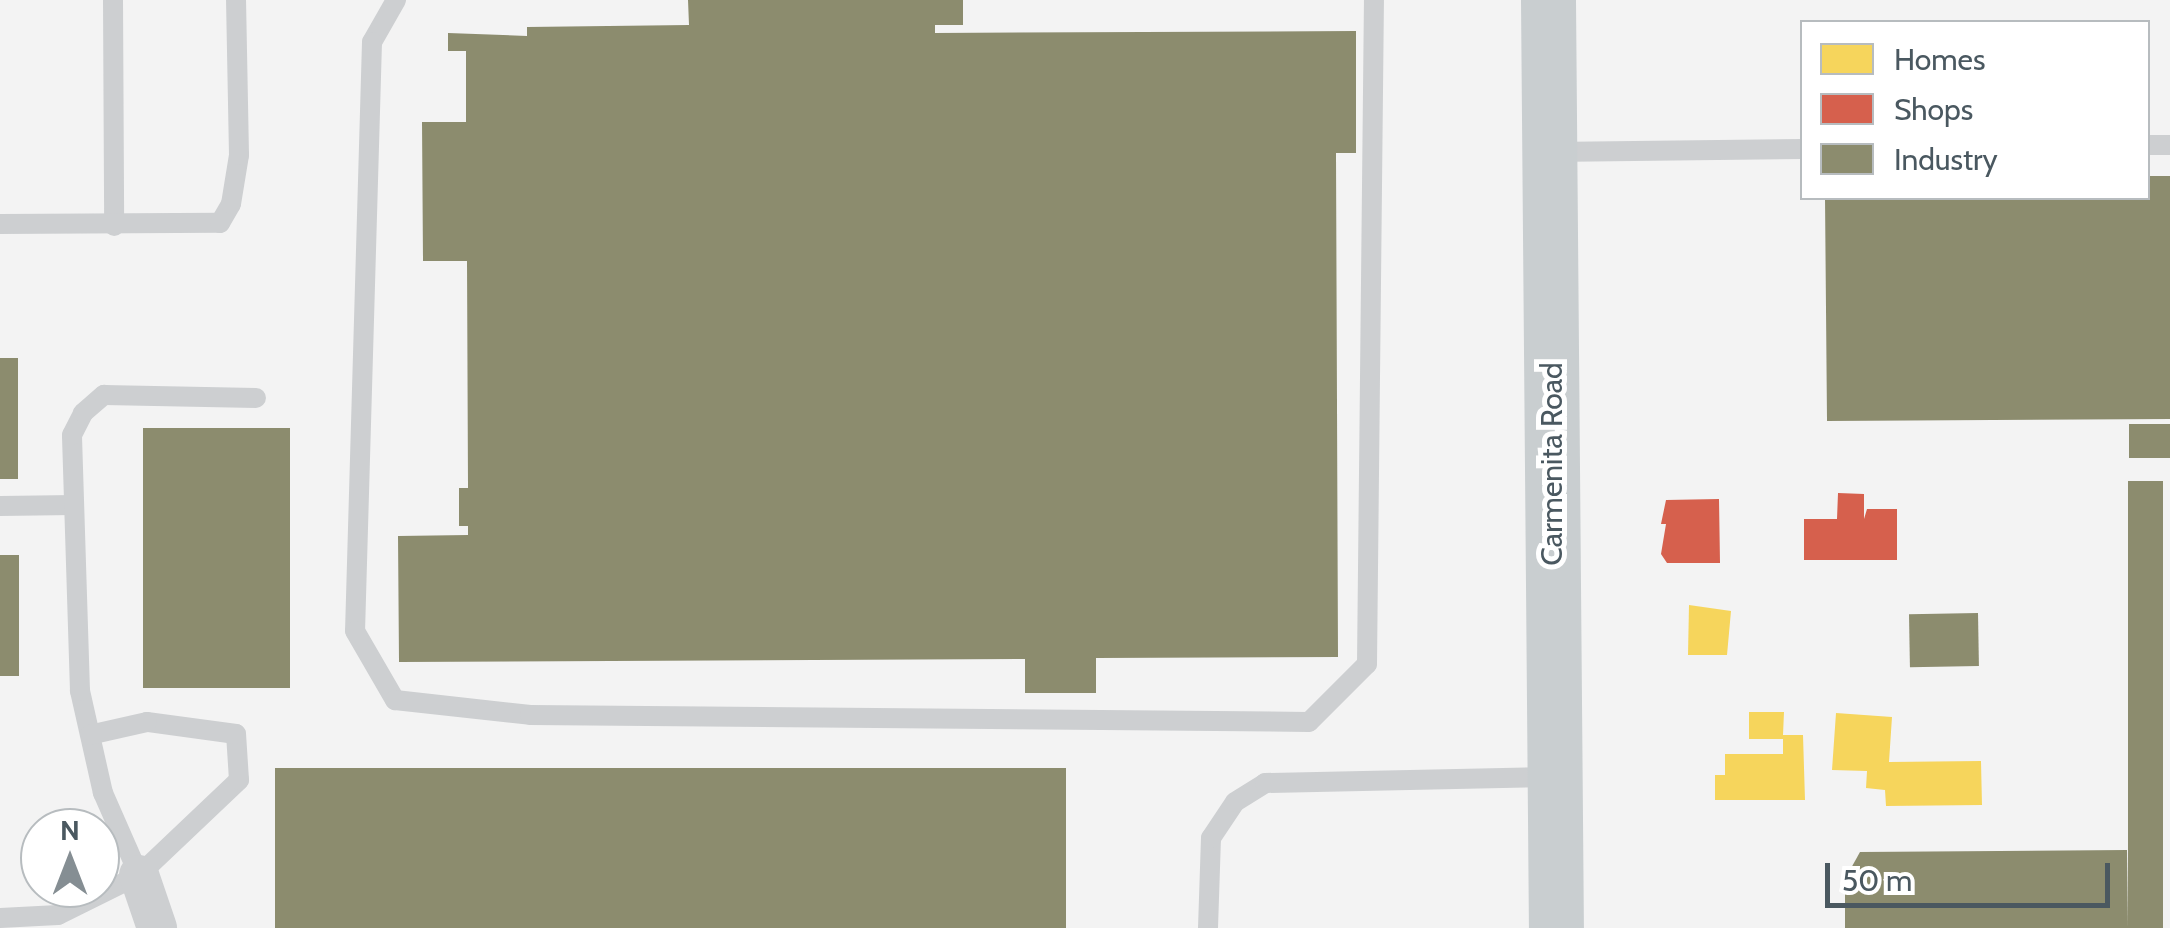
<!DOCTYPE html>
<html>
<head>
<meta charset="utf-8">
<style>
  body { margin:0 }
  #map { position:relative; width:2170px; height:928px; overflow:hidden; background:#f3f3f3; font-family:Cabin,sans-serif }
  div>[style] { position:absolute }
  [style*='--x'] { left:calc(var(--x)*1px); top:calc(var(--y)*1px); width:calc(var(--w)*1px); rotate:calc(var(--a)*1deg) }
  .homes>* { inset:0; background:#f6d55c }
  .shops>* { inset:0; background:#d6604d }
  .industry>* { inset:0; background:#8c8c6e; transform-origin:0 0 }
  .service>* { height:20px; margin:-10px; padding:0 10px; transform-origin:10px; border-radius:10px; background:#cdcfd1 }
  .minor>* { height:40px; margin:-20px; padding:0 20px; transform-origin:20px; border-radius:20px; background:#cdcfd1 }
  .primary>* { height:55px; margin:-27.5px; padding:0 27.5px; transform-origin:27.5px; border-radius:27.5px; background:#c9ced0 }
  span { translate:-50% -50%; white-space:nowrap; text-align:center; line-height:1.15; -webkit-text-stroke:10px #fff; paint-order:stroke }
  .street-label { font-size:30px; color:#4a5860 }
  .legend { position:absolute; left:1800px; top:20px; width:350px; height:180px; box-sizing:border-box; background:#fff; border:2px solid #b7bcbf; margin:0; padding:12px 18px; list-style:none; font-size:30px; color:#4a5860 }
  .legend li { display:flex; align-items:center; gap:20px; height:50px }
  .legend b { width:50px; border:2px solid #b7bcbf }
  .north { position:absolute; left:20px; top:808px; width:100px; height:100px; box-sizing:border-box; background:#fff; border:2px solid #b7bcbf; border-radius:50%; rotate:0deg; font-size:28px; font-weight:700; line-height:40px; text-align:center; color:#4a5860 }
  .north::after { content:''; display:block; margin:auto; width:35px; height:45px; background:#858e93; clip-path:polygon(50% 0,100% 100%,50% 72%,0 100%) }
  .scale { position:absolute; left:1825px; top:863px; width:285px; height:45px; box-sizing:border-box; border:5px solid #4a5860; border-top:0; padding-left:12px; font-size:30px; line-height:35px; white-space:nowrap; color:#4a5860; -webkit-text-stroke:8px #fff; paint-order:stroke }
</style>
</head>
<body>
<div id="map">
  <div class="homes">
    <i style="clip-path:polygon(1689px 605px,1731px 611px,1727px 655px,1688px 655px)"></i>
    <i style="clip-path:polygon(1749px 712px,1784px 712px,1783px 735px,1803px 735px,1805px 800px,1715px 800px,1715px 775px,1725px 775px,1725px 754px,1783px 754px,1783px 739px,1749px 739px)"></i>
    <i style="clip-path:polygon(1836px 713px,1892px 717px,1889px 762px,1981px 761px,1982px 805px,1886px 806px,1885px 790px,1866px 788px,1867px 771px,1832px 770px)"></i>
  </div>
  <div class="shops">
    <i style="clip-path:polygon(1838px 493px,1864px 494px,1864px 519px,1867px 509px,1897px 509px,1897px 560px,1804px 560px,1804px 519px,1837px 519px)"></i>
    <i style="clip-path:polygon(1719px 499px,1720px 563px,1667px 563px,1661px 554px,1666px 524px,1661px 524px,1666px 500px)"></i>
  </div>
  <div class="industry">
    <i style="clip-path:polygon(688px 0,963px 0,963px 25px,935px 25px,935px 33px,1356px 31px,1356px 153px,1336px 153px,1338px 657px,1096px 658px,1096px 693px,1025px 693px,1025px 659px,399px 662px,398px 536px,468px 535px,468px 526px,459px 526px,459px 488px,468px 488px,467px 261px,423px 261px,422px 122px,466px 122px,466px 51px,448px 51px,448px 33px,527px 36px,527px 27px,689px 25px)"></i>
    <i style="clip-path:polygon(2148px 176px,2170px 176px,2170px 419px,1827px 421px,1825px 198px,2148px 198px)"></i>
    <i style="left:0;top:358px;width:18px;height:121px"></i>
    <i style="left:2129px;top:424px;width:41px;height:34px"></i>
    <i style="left:290px;top:428px;width:260px;height:147px;rotate:90deg"></i>
    <i style="left:2128px;top:481px;width:35px;height:447px"></i>
    <i style="left:0;top:555px;width:19px;height:121px"></i>
    <i style="left:1978px;top:613px;width:53px;height:69px;rotate:89deg"></i>
    <i style="left:1066px;top:768px;width:160px;height:791px;rotate:90deg"></i>
    <i style="clip-path:polygon(2127px 850px,2128px 928px,1845px 928px,1845px 879px,1860px 852px)"></i>
  </div>
  <div class="service">
    <i style="--x:113;--y:0;--w:226;--a:89.7"></i>
    <i style="--x:396;--y:0;--w:48;--a:119.7"></i>
    <i style="--x:372;--y:42;--w:589;--a:91.65"></i>
    <i style="--x:355;--y:631;--w:80;--a:59.9"></i>
    <i style="--x:395;--y:700;--w:136;--a:6.3"></i>
    <i style="--x:530;--y:715;--w:779;--a:0.51"></i>
    <i style="--x:1309;--y:722;--w:82;--a:-45"></i>
    <i style="--x:1367;--y:664;--w:664;--a:-89.4"></i>
    <i style="--x:2148;--y:145;--w:22;--a:0"></i>
    <i style="--x:1551;--y:152;--w:251;--a:-0.7"></i>
    <i style="--x:0;--y:224;--w:220;--a:-0.3"></i>
    <i style="--x:220;--y:223;--w:22;--a:-60"></i>
    <i style="--x:231;--y:204;--w:50;--a:-80.7"></i>
    <i style="--x:239;--y:155;--w:155;--a:-91.1"></i>
    <i style="--x:0;--y:506;--w:74;--a:-0.8"></i>
    <i style="--x:139;--y:875;--w:90;--a:-113.7"></i>
    <i style="--x:103;--y:793;--w:105;--a:-102.7"></i>
    <i style="--x:80;--y:691;--w:256;--a:-91.8"></i>
    <i style="--x:72;--y:435;--w:25;--a:-63"></i>
    <i style="--x:83;--y:413;--w:28;--a:-41"></i>
    <i style="--x:104;--y:395;--w:152;--a:1.1"></i>
    <i style="--x:0;--y:918;--w:58;--a:-3"></i>
    <i style="--x:58;--y:915;--w:90;--a:-26.3"></i>
    <i style="--x:139;--y:875;--w:138;--a:-43.5"></i>
    <i style="--x:239;--y:780;--w:46;--a:-93.7"></i>
    <i style="--x:236;--y:734;--w:90;--a:-172.3"></i>
    <i style="--x:147;--y:722;--w:58;--a:167.2"></i>
    <i style="--x:1208;--y:928;--w:90;--a:-88.1"></i>
    <i style="--x:1211;--y:838;--w:43;--a:-56.3"></i>
    <i style="--x:1235;--y:802;--w:36;--a:-32"></i>
    <i style="--x:1265;--y:783;--w:288;--a:-1.2"></i>
  </div>
  <div class="minor">
    <i style="--x:139;--y:875;--w:56;--a:71.2"></i>
  </div>
  <div class="primary">
    <i style="--x:1548;--y:0;--w:928;--a:89.51"></i>
  </div>
  <div class="street-label">
    <span style="left:1552px;top:464px;rotate:-90deg">Carmenita Road</span>
  </div>
  <ul class="legend">
  <li><b style="height:28px;background:#f6d55c"></b>Homes</li>
  <li><b style="height:28px;background:#d6604d"></b>Shops</li>
  <li><b style="height:28px;background:#8c8c6e"></b>Industry</li>
  </ul>
  <div class="north">N</div>
  <div class="scale">50 m</div>
</div>
</body>
</html>
